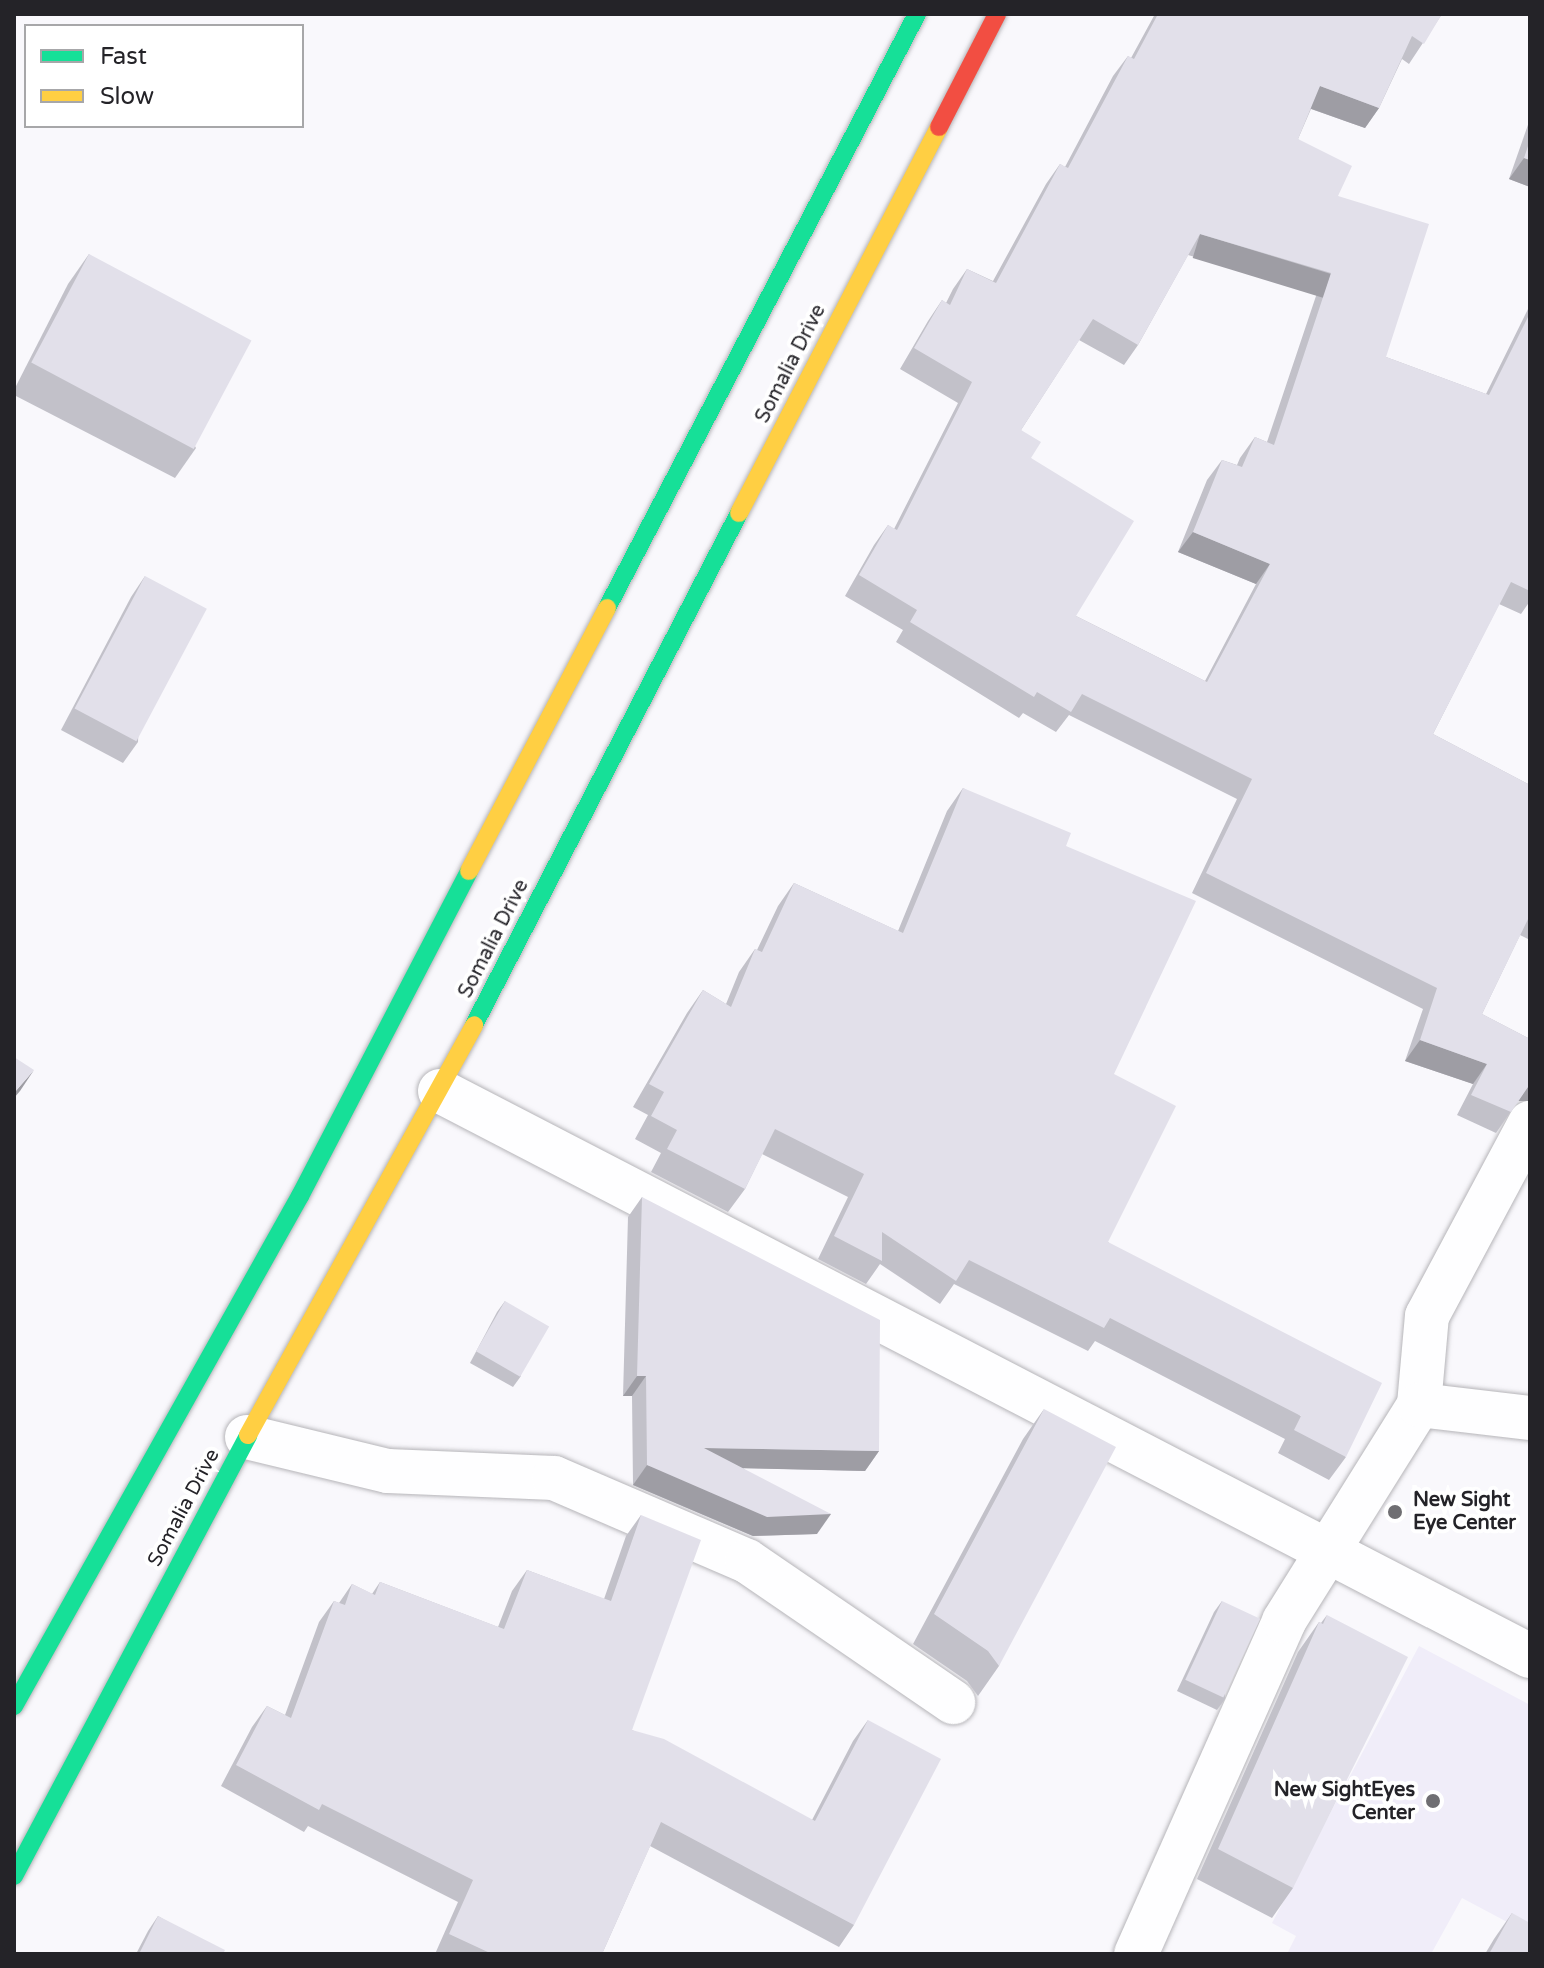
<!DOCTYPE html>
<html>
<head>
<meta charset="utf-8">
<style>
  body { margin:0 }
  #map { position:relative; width:1544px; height:1968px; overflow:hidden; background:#f9f8fc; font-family:"Varela Round",sans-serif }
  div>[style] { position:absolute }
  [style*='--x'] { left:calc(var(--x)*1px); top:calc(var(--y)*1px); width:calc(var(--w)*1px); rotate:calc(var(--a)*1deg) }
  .built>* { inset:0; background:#f0edf9 }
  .roads { filter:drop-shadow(0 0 2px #b6b5b9) drop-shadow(0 0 2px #b6b5b9) }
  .street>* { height:44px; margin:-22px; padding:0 22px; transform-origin:22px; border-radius:22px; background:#fefeff }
  .fast>* { height:18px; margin:-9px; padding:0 9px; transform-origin:9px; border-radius:9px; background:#16e098 }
  .slow>* { height:18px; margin:-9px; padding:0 9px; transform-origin:9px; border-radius:9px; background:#ffcf43 }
  .jam>* { height:18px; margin:-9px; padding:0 9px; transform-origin:9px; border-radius:9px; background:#f24e42 }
  .wall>* { inset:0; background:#c2c1c9 }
  .shaded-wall>* { inset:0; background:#9e9da4; transform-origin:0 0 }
  .building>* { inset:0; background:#e2e0ea; transform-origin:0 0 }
  .dots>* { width:22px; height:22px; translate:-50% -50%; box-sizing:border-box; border:4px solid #fff; border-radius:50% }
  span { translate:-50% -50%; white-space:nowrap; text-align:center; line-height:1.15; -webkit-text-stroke:8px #fff; paint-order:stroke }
  .street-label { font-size:20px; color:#242328 }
  .poi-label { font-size:20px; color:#242328; font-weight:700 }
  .left { translate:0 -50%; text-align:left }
  .right { translate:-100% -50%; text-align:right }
  .frame { position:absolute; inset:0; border:16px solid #242328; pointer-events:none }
  .legend { position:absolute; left:24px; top:24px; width:280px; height:104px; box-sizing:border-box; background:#fff; border:2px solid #a7a7a9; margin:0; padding:10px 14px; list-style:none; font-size:24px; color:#242328 }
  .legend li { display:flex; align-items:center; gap:16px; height:40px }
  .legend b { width:40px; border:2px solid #a7a7a9 }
</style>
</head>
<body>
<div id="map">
  <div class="built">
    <i style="clip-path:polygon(1419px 1646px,1530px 1705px,1530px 1924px,1526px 1932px,1462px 1898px,1431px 1954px,1287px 1954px,1296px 1936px,1272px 1923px)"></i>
  </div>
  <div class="roads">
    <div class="street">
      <i style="--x:440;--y:1091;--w:1228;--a:27.4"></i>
      <i style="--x:1419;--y:1405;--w:89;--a:-84.9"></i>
      <i style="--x:1427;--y:1316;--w:219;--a:-61.9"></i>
      <i style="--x:247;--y:1437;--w:145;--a:13.6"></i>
      <i style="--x:388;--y:1471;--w:166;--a:2.4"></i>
      <i style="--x:554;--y:1478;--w:210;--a:23.3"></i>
      <i style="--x:747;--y:1561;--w:250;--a:34.4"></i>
      <i style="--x:1136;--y:1954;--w:364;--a:-66"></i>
      <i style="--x:1284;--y:1621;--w:255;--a:-58"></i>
      <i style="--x:1419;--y:1405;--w:112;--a:6.7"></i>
    </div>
    <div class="fast">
      <i style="--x:607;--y:608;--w:670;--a:-62.44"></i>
      <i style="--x:474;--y:1025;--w:577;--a:-62.63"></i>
      <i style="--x:14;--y:1706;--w:585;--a:-60.72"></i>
      <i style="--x:300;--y:1196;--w:366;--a:-62.5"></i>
      <i style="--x:14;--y:1876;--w:499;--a:-62"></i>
    </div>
    <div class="slow">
      <i style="--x:739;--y:513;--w:435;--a:-62.6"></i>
      <i style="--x:469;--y:871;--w:297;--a:-62.3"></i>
      <i style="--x:248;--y:1435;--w:468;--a:-61.1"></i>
    </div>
    <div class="jam">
      <i style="--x:939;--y:127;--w:127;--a:-62.8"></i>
    </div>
  </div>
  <div class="wall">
    <i style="clip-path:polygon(evenodd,1155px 14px,1442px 14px,1409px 64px,1402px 59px,1379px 108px,1365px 128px,1311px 109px,1298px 139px,1338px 196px,1386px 357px,1486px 394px,1530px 305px,1530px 601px,1521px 614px,1499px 604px,1433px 734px,1530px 785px,1530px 940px,1520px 935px,1482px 1014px,1530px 1039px,1530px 1101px,1518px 1101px,1496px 1133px,1457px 1115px,1473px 1084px,1405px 1061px,1423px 1009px,1192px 893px,1237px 799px,1069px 715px,1056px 732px,1023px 713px,1019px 718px,896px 642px,903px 630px,845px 596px,874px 545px,888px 525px,894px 529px,958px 403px,900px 369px,928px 321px,942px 300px,946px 303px,953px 289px,967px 269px,993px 281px,1046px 184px,1060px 164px,1065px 167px,1113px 76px,1128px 56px,1131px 58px,1155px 14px,1188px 255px,1317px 293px,1267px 442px,1255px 437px,1240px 458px,1237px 465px,1222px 460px,1207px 480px,1178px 552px,1256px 584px,1205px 681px,1076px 616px,1031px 458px,1021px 430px,1079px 340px,1124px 365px,1138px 345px,1188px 255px)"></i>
    <i style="clip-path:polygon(1530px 119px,1530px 187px,1509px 179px)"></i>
    <i style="clip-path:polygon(89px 254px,196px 448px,175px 478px,14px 395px,14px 390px,68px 284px)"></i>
    <i style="clip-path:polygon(145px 576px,138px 742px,123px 763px,61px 730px,131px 597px)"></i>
    <i style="clip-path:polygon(963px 788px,1066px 846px,1114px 1074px,1108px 1242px,1346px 1457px,1329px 1480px,1278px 1453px,1285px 1439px,1095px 1341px,1088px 1351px,954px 1284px,940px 1304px,880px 1264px,866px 1284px,818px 1259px,848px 1197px,762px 1154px,745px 1189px,728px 1212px,651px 1172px,661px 1153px,635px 1139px,648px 1115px,633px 1107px,687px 1013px,703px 990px,726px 1004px,739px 972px,755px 949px,757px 950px,778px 906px,794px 883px,898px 931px,947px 811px)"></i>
    <i style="clip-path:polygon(642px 1197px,879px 1451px,865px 1471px,743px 1468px,817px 1534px,753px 1536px,633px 1485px,632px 1396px,623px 1396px,628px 1217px)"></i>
    <i style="clip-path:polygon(505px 1301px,521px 1376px,513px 1387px,470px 1363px,497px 1312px)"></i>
    <i style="clip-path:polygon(1044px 1409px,999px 1666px,978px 1696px,967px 1681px,913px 1644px,1023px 1439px)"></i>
    <i style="clip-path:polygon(641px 1515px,632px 1730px,812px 1820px,853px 1741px,868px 1720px,854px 1925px,839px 1947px,650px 1846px,602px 1954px,435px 1954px,458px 1902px,308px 1826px,304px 1832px,221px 1786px,252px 1727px,267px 1706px,285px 1715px,319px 1622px,334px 1601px,339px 1603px,352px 1584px,372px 1594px,380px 1582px,498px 1627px,512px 1591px,527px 1570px,604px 1599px,626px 1536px)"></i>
    <i style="clip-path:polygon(1222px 1601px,1225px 1699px,1217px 1710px,1177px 1691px,1214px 1612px)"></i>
    <i style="clip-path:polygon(1327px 1615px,1293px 1888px,1272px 1918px,1197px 1879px,1298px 1652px,1319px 1622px,1321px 1623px)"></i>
    <i style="clip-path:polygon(1512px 1913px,1530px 1954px,1485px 1954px,1494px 1939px)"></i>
    <i style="clip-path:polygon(158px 1916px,223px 1954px,136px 1954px,148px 1931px)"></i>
  </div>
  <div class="shaded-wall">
    <i style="clip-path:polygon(1320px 86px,1379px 108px,1365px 128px,1306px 107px)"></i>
    <i style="clip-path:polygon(1524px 158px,1530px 160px,1530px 187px,1509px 179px)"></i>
    <i style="left:1200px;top:234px;width:137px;height:25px;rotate:17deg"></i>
    <i style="clip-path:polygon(1193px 532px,1270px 564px,1256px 584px,1178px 552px)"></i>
    <i style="clip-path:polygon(1420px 1040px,1487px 1064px,1473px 1084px,1405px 1061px)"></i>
    <i style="clip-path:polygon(34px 1070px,20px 1091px,14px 1098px,14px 1093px)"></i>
    <i style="clip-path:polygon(1530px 1084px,1530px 1101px,1518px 1101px)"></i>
    <i style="clip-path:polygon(637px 1376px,646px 1376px,632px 1396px,623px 1396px)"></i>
    <i style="clip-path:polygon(704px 1448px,879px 1451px,865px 1471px,690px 1467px)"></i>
    <i style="clip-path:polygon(647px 1465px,831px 1514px,817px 1534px,753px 1536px,633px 1485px)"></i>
  </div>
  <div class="building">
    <i style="clip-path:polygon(evenodd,1158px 14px,1442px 14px,1424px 44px,1412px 36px,1379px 108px,1320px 86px,1298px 139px,1352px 166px,1338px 196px,1429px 224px,1386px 357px,1489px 395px,1530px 313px,1530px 591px,1511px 582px,1433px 734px,1530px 785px,1530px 915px,1482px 1014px,1530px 1039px,1530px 1084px,1511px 1112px,1471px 1095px,1487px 1064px,1420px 1040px,1437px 988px,1206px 873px,1252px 779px,1082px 694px,1071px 712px,1037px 692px,1034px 697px,910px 622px,917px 610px,859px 575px,888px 525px,897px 530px,972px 382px,914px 348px,942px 300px,950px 305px,967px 269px,996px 283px,1060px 164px,1068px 168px,1128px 56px,1134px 59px,1158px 14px,1200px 234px,1331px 273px,1274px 445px,1255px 437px,1242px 467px,1222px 460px,1193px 532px,1270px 564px,1207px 682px,1076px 616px,1134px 521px,1031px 458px,1041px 442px,1021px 430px,1093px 319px,1138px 345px,1200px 234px)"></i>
    <i style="clip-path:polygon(1530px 140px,1530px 160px,1524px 158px)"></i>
    <i style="left:89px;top:254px;width:184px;height:123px;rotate:28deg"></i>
    <i style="left:145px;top:576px;width:70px;height:150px;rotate:28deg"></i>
    <i style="clip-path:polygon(963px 788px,1071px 833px,1066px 846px,1196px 901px,1114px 1074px,1176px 1106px,1108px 1242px,1382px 1383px,1346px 1457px,1294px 1430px,1301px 1416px,1110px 1318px,1104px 1328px,969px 1260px,956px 1281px,882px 1232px,882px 1261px,834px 1236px,864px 1174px,775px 1129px,745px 1189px,667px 1149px,677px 1130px,651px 1116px,664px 1092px,649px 1084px,703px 990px,731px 1007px,755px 949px,762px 952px,794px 883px,903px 933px)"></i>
    <i style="clip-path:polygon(14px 1057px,34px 1070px,14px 1093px)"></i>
    <i style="clip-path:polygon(642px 1197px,880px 1320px,879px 1451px,704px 1448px,831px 1514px,767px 1517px,647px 1465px,646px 1376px,637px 1376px)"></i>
    <i style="left:505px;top:1301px;width:51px;height:58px;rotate:30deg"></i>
    <i style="clip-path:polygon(1044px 1409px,1116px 1447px,999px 1666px,988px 1651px,934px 1614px)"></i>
    <i style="clip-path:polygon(641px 1515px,701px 1540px,632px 1730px,664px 1739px,815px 1821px,868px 1720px,941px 1759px,854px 1925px,661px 1822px,602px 1954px,492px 1954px,449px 1934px,473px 1880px,322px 1804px,319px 1810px,236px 1765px,267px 1706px,291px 1718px,334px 1601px,345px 1605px,352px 1584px,375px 1595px,380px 1582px,504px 1629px,527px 1570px,611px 1601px)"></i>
    <i style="left:1222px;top:1601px;width:42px;height:87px;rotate:25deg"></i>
    <i style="clip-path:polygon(1327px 1615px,1408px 1657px,1293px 1888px,1218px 1849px,1319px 1622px,1323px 1624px)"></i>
    <i style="clip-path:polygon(1512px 1913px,1530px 1923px,1530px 1954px,1489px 1954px)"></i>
    <i style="clip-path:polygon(158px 1916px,225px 1950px,223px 1954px,139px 1954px)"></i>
  </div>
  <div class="dots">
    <i style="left:1395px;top:1512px;background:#6f6e72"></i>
    <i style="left:1433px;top:1801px;background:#6f6e72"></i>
  </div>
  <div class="street-label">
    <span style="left:791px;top:364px;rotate:-63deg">Somalia Drive</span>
    <span style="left:494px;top:939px;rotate:-63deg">Somalia Drive</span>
    <span style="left:184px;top:1508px;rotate:-62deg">Somalia Drive</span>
  </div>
  <div class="poi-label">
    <span class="left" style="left:1413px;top:1512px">New Sight<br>Eye Center</span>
    <span class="right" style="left:1415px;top:1802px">New SightEyes<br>Center</span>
  </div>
  <div class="frame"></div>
  <ul class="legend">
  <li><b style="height:10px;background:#16e098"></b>Fast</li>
  <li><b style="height:10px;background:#ffcf43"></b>Slow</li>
  </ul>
</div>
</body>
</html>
